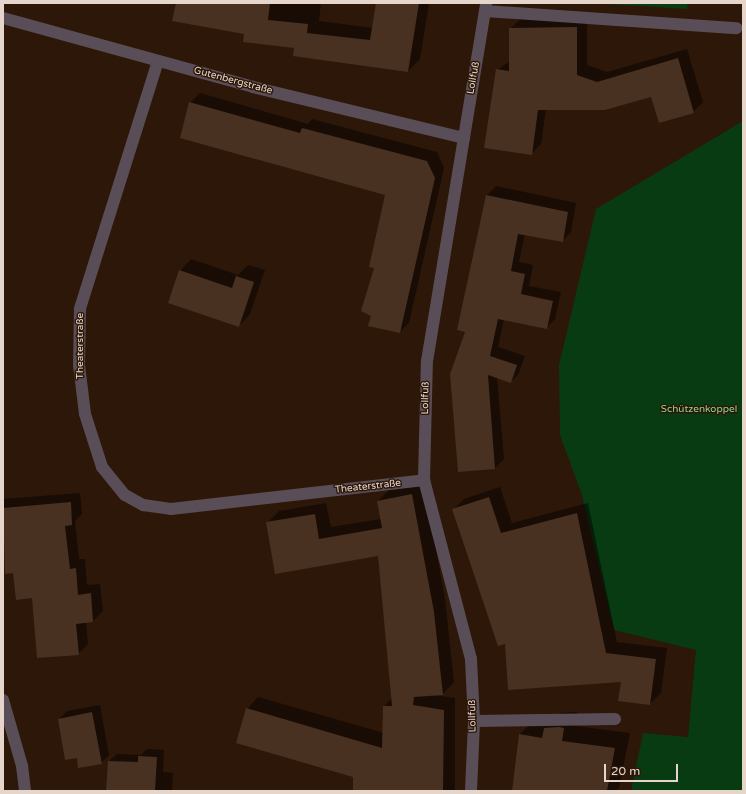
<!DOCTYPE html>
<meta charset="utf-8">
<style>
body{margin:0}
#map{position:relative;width:746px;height:794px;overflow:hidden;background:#2d1708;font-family:"Varela Round",sans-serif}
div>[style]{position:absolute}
.green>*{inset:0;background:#093b12}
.shadow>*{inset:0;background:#0007}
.building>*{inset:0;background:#493121}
.minor>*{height:12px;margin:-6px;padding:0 6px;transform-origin:6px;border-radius:6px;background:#594e57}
span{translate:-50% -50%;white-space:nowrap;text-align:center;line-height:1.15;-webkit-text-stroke:3px #2d1708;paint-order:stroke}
.street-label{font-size:10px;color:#e5d5cb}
.park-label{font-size:10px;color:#8ad68e}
.frame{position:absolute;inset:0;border:4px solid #e5d5cb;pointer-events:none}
.scale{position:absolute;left:604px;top:764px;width:74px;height:18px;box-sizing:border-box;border:2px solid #e5d5cb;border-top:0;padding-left:5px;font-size:12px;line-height:14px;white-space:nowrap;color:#e5d5cb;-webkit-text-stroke:3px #2d1708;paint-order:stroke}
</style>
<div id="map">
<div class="green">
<div style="clip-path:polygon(591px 3px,688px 3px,687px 9px)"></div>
<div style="clip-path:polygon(743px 121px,743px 791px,631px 791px,643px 733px,688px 737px,696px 650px,614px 630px,582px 495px,560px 435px,559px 365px,596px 209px)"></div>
</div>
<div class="shadow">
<div style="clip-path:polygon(177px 3px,321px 3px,319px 21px,373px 28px,377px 3px,429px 3px,420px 59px,408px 71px,245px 33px)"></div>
<div style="clip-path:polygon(587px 18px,587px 65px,607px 72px,687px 49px,703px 102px,693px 112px,652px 96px,546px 109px,541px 144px,531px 154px,497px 70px,510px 61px,510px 29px,520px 19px)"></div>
<div style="clip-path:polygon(200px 93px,308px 124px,312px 119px,437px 152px,444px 168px,409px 323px,399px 332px,372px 316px,386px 195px,190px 103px)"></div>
<div style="clip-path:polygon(496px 186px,576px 203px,571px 232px,562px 241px,525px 234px,519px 262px,533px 265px,529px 286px,561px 292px,555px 319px,546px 328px,504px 319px,498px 347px,525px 356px,519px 373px,511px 382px,497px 377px,504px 459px,495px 468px,459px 471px,466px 331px,458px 329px,487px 195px)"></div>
<div style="clip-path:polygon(191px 259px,238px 275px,248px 265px,265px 270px,250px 314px,239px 326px,180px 271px)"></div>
<div style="clip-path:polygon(424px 483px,445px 599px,454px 682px,443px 694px,433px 695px,455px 698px,455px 791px,364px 791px,397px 789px,247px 709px,258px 697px,384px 733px,384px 706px,392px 698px,379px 555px,276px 573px,267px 523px,279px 511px,326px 503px,331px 527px,381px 519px,378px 501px,390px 489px)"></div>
<div style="clip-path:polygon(500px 487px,512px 523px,588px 503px,617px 642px,667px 648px,661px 693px,650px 704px,622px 681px,505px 643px,453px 510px,464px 499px)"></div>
<div style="clip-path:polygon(80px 493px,82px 514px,75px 521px,79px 559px,85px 559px,87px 585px,100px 584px,103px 611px,93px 621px,86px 622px,88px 644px,78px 654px,14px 572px,6px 573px,3px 499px)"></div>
<div style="clip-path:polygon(100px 705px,109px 755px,101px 763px,78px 757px,59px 719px,67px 711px)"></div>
<div style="clip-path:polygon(575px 712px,578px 713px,576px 726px,630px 733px,619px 788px,616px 791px,513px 791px,520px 734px,535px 719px,551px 722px,560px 713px)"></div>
<div style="clip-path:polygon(147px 749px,164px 750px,163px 772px,173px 773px,172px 791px,107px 791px,109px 761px,117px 754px,141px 755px)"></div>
</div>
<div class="building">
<div style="clip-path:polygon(176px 3px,270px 3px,268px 20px,308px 24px,307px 33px,370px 40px,376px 3px,419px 3px,408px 72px,293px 56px,294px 48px,243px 42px,244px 34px,172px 21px)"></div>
<div style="clip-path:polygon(577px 27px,577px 75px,597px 82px,678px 58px,694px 113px,659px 123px,651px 97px,605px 110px,538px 110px,532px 155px,484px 148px,496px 69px,509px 71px,509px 28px)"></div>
<div style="clip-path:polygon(189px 102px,300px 133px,302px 128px,427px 161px,435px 178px,400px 333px,368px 326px,371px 316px,361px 311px,374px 268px,369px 267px,385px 195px,180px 138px)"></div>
<div style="clip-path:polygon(486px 195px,568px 212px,563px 242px,518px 234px,511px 271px,525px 274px,521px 294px,553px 301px,547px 329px,498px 319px,490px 356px,517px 365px,511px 383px,488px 375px,495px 469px,458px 472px,450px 374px,465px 332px,457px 330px)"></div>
<div style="clip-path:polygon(179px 270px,232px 288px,236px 276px,254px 282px,239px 327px,168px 303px)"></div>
<div style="clip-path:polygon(412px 494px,434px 612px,443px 695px,414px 697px,413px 705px,444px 710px,443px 791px,353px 791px,353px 777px,236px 743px,246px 708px,382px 748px,383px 706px,392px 706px,378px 556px,275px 574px,266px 522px,315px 514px,319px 539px,382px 528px,377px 501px)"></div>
<div style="clip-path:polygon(489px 497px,501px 533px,577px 513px,606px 653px,656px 659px,650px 705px,618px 701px,621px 682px,508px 690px,505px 644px,498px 646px,452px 509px)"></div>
<div style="clip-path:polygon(71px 502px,72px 525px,65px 526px,70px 569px,76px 568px,78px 595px,91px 593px,93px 622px,76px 624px,79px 655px,37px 658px,32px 598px,16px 600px,13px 573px,5px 574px,3px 508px)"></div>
<div style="clip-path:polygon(92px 712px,102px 764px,78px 768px,77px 758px,65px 760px,58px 719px)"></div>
<div style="clip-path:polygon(559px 727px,564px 728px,562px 741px,615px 748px,607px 791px,512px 791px,519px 734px,542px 738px,544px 728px)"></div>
<div style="clip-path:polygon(138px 756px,157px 757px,155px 791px,106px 791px,108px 761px,138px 762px)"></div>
</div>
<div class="minor">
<div style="left:485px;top:11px;width:252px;rotate:3.9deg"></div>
<div style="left:3px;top:18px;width:259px;rotate:15.4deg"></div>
<div style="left:253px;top:87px;width:217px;rotate:13.6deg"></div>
<div style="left:158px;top:61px;width:260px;rotate:107.5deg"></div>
<div style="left:80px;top:309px;width:56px;rotate:91deg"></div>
<div style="left:79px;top:365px;width:49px;rotate:83deg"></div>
<div style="left:85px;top:414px;width:56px;rotate:72.2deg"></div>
<div style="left:102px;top:467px;width:36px;rotate:51deg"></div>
<div style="left:125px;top:495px;width:21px;rotate:29deg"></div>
<div style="left:143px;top:505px;width:28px;rotate:8deg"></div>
<div style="left:171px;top:509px;width:255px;rotate:-6.5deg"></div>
<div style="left:3px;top:700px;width:69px;rotate:73.9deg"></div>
<div style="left:22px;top:766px;width:25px;rotate:83deg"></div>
<div style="left:474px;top:721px;width:141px;rotate:-0.8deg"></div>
<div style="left:471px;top:791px;width:70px;rotate:-87.5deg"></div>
<div style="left:474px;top:721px;width:62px;rotate:-92.8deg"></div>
<div style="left:471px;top:659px;width:185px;rotate:-104.7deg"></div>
<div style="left:424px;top:480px;width:119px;rotate:-88.6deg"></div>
<div style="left:427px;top:361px;width:363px;rotate:-80.6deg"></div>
</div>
<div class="street-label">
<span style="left:474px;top:78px;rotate:-80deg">Lollfuß</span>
<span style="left:233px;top:81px;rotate:15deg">Gutenbergstraße</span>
<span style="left:81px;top:346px;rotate:-90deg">Theaterstraße</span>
<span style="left:426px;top:398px;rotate:-89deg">Lollfuß</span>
<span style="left:368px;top:487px;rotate:-6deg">Theaterstraße</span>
<span style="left:473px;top:716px;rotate:-91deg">Lollfuß</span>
</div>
<div class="park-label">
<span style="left:699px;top:410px">Schützenkoppel</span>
</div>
<div class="frame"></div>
<div class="scale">20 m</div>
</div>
